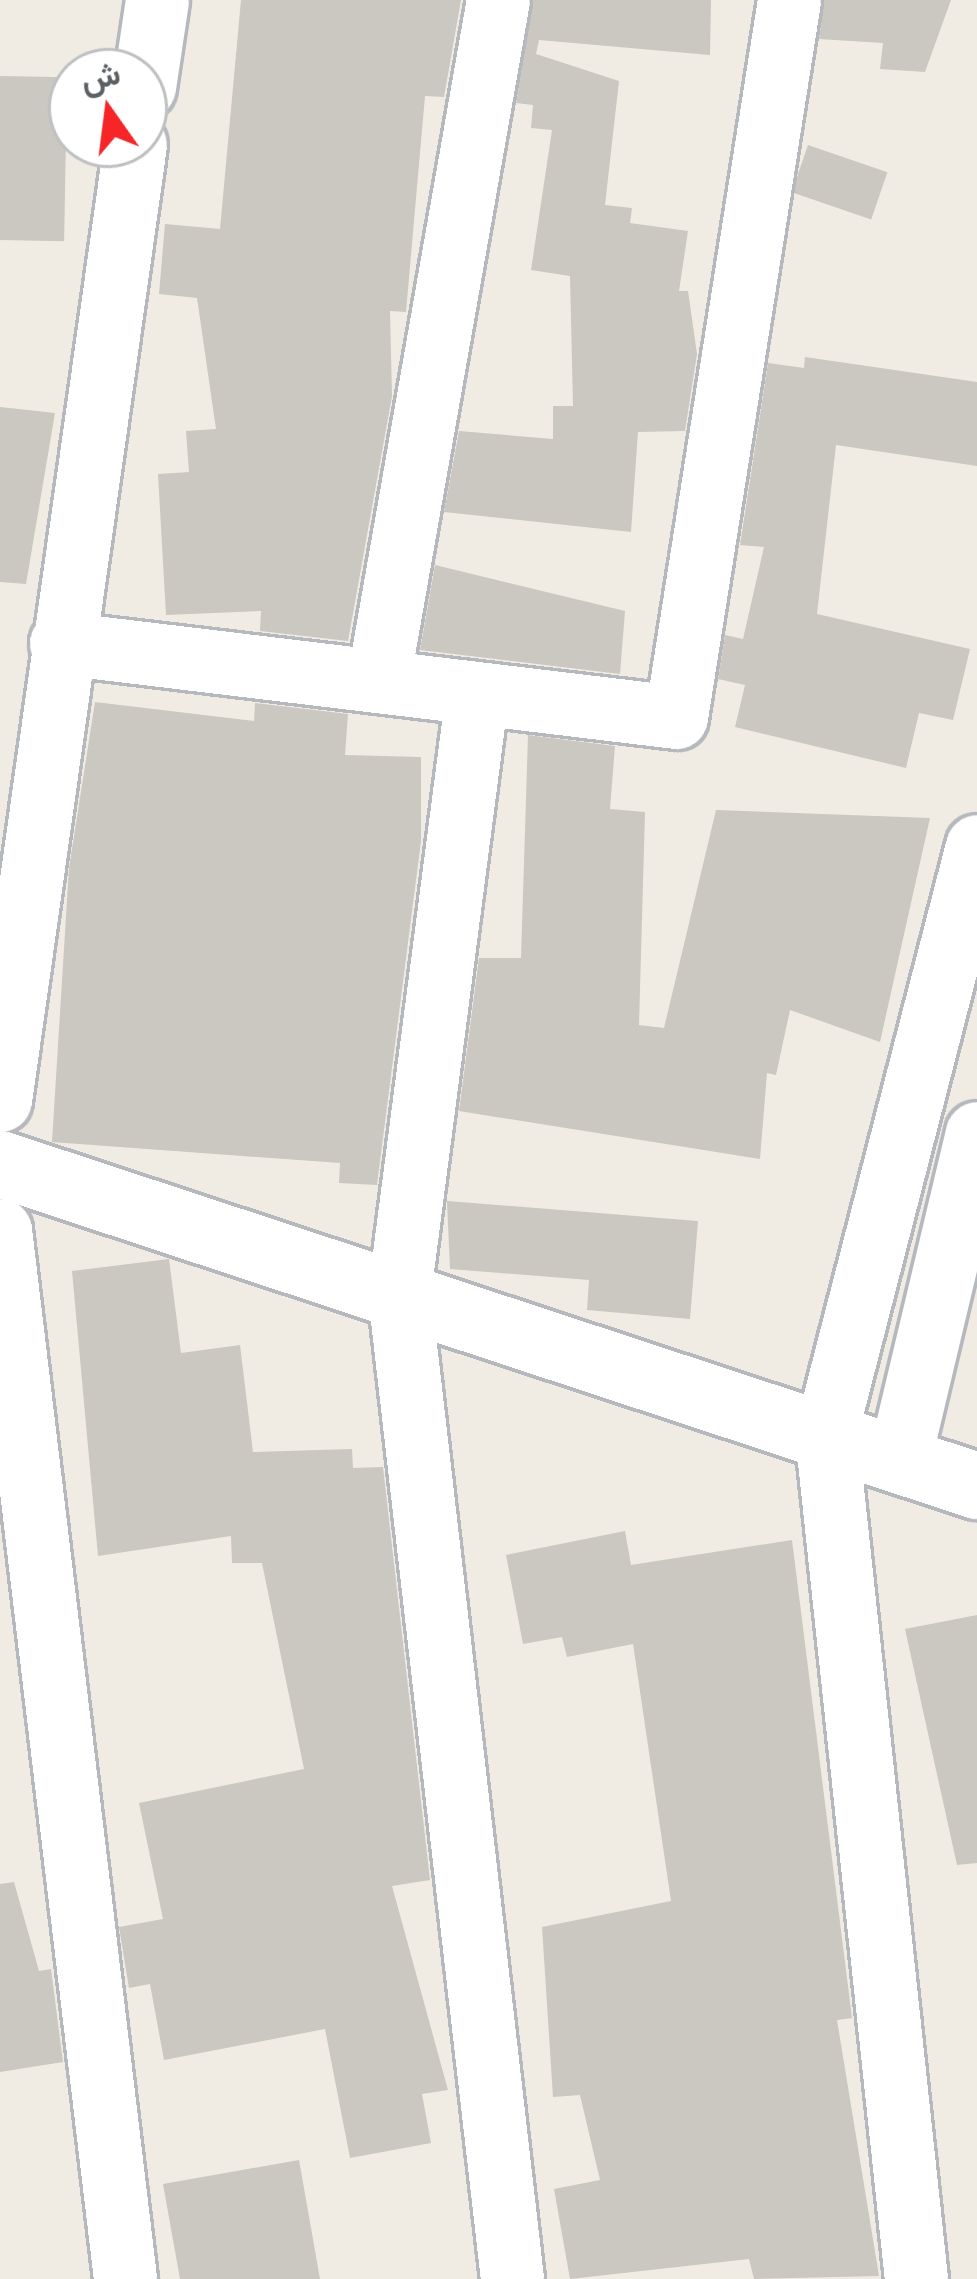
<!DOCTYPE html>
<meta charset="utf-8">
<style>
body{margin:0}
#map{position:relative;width:977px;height:2279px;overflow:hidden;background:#f0ece4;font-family:"PT Sans Narrow",Vazirmatn,sans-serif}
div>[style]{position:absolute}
.building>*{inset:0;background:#cbc7c1;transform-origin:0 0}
.roads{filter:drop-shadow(3px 0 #b5b8bc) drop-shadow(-3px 0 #b5b8bc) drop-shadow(0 3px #b5b8bc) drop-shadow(0 -3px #b5b8bc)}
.street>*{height:63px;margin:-31.5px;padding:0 31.5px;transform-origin:31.5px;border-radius:31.5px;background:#fff}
.secondary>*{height:66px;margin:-33px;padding:0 33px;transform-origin:33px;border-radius:33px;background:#fff}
span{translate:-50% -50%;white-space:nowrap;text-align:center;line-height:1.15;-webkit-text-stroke:12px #fff;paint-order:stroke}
.north{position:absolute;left:48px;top:48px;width:120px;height:120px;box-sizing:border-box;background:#fff;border:3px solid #bec0c2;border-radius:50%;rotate:346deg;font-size:33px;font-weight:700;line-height:48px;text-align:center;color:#5c6166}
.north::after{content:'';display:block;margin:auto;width:42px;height:54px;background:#f52528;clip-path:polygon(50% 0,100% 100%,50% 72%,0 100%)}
</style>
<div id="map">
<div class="building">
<div style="clip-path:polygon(241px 0,461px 0,444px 97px,425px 96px,406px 312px,390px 311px,392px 396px,348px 641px,260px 631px,261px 611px,166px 615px,158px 474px,189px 472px,186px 431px,216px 429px,197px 298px,159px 294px,165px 224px,220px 229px)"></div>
<div style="clip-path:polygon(533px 0,711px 0,710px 55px,539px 40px,536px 54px,619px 81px,605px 205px,632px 208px,630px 223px,688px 231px,679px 291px,688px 291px,697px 354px,685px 431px,638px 432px,631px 532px,444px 512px,459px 431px,553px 439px,553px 406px,573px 406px,570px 276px,531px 270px,552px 130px,531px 128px,533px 105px,516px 103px)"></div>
<div style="clip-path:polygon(824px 0,951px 0,925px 72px,880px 69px,883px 43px,819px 39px)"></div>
<div style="left:0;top:76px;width:67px;height:164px;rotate:1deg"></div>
<div style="left:808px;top:145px;width:84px;height:50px;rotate:19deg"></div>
<div style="clip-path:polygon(805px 357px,977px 382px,977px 466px,836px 445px,817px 614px,970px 649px,953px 720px,919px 713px,906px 768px,735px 727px,745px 685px,718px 679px,725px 635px,743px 639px,764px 547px,740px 545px,768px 363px,804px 368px)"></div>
<div style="clip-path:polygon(0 407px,55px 413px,26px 584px,0 582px)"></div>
<div style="clip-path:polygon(435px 565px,625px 611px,620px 674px,420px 650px)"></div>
<div style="clip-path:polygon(95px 702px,254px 721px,255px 703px,348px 714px,345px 755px,421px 757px,421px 841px,377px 1185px,339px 1183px,340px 1163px,52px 1142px,69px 868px)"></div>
<div style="clip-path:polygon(528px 735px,615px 746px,610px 809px,645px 812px,639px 1025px,664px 1028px,716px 810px,930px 818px,880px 1042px,790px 1010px,776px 1075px,767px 1073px,760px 1159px,459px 1111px,479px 958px,521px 958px)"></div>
<div style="clip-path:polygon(447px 1201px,698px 1221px,690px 1319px,587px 1310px,589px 1280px,450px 1269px)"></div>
<div style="clip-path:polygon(169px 1259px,181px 1353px,240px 1345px,253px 1452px,352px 1449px,353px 1468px,383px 1467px,430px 1880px,392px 1886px,448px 2090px,422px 2094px,431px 2143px,350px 2158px,325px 2029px,164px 2060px,150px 1984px,129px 1988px,119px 1927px,163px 1919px,139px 1803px,304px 1769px,262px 1563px,232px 1563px,231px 1536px,98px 1556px,72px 1271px)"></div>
<div style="clip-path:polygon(625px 1531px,631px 1565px,792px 1540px,852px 2018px,837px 2020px,879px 2276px,754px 2279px,749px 2259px,570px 2279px,554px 2189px,600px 2180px,580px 2095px,553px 2097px,542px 1927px,671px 1901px,633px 1644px,567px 1657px,562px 1637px,523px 1644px,506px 1555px)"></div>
<div style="clip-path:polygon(977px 1615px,977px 1863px,957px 1865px,905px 1629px)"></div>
<div style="clip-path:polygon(14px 1882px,39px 1971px,51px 1969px,63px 2062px,0 2072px,0 1884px)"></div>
<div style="clip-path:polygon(299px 2160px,320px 2279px,180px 2279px,163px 2184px)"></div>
</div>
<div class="roads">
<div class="street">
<div style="left:144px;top:87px;width:88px;rotate:-81.5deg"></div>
<div style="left:61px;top:643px;width:619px;rotate:6.86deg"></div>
<div style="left:676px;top:717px;width:726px;rotate:-81.04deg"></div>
<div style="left:378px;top:681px;width:691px;rotate:-80.01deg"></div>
<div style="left:477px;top:693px;width:605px;rotate:97.41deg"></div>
<div style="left:399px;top:1293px;width:992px;rotate:83.46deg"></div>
<div style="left:0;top:1100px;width:965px;rotate:-81.96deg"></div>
<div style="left:0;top:1230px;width:1056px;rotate:83.2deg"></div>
<div style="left:899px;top:1460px;width:336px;rotate:-76.6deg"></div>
<div style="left:916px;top:2279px;width:852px;rotate:-96.07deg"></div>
<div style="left:826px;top:1432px;width:605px;rotate:-75.55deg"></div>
</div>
<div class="secondary">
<div style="left:0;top:1164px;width:1029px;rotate:18.24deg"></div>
</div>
</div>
<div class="north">ش</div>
</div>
